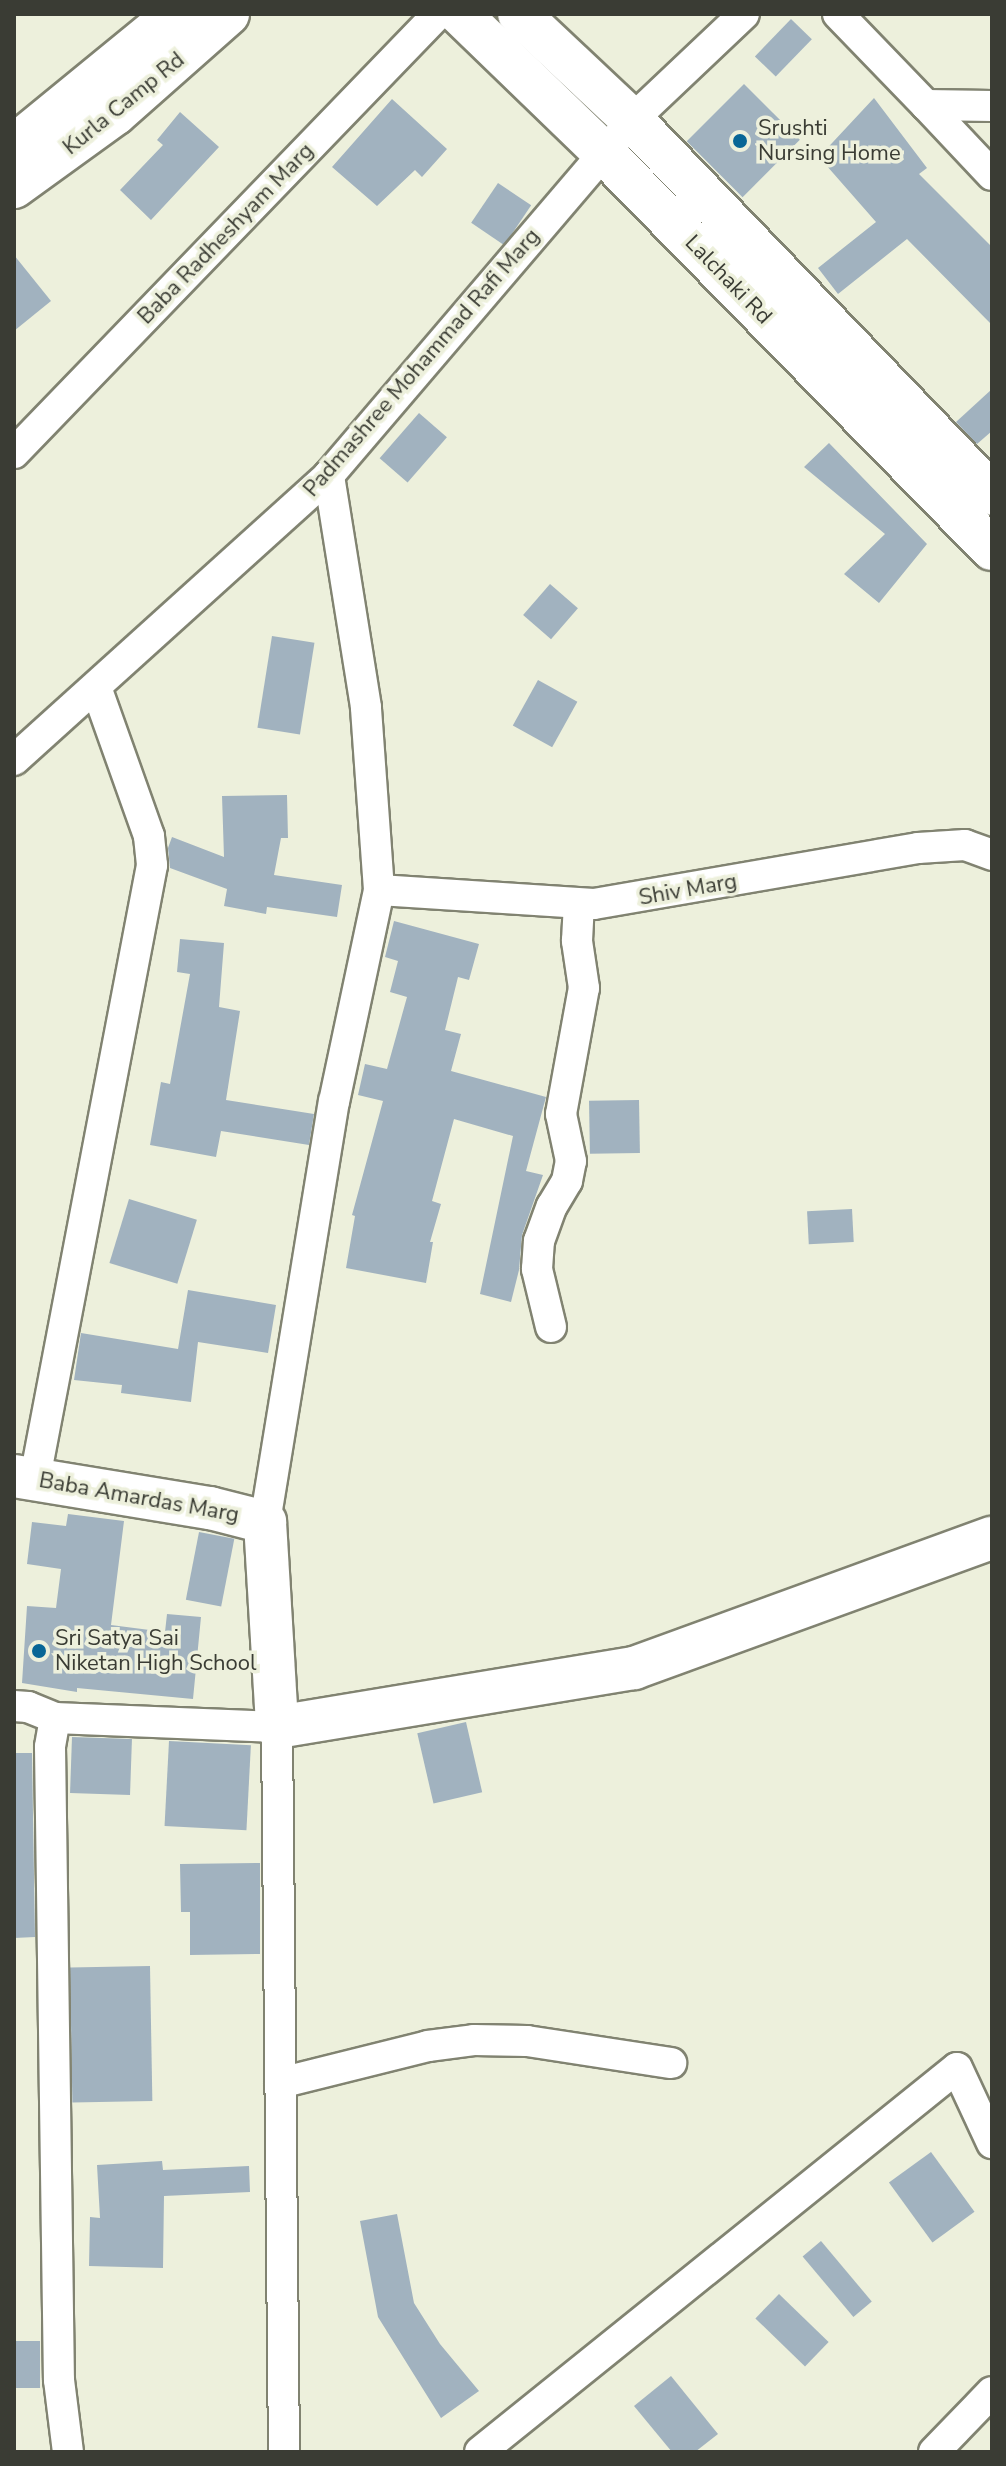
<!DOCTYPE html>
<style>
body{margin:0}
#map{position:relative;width:1006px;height:2466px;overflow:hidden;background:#edf0dc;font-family:"Nunito Sans",sans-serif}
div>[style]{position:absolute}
.building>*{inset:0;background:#a1b2bf;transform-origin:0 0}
.roads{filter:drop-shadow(2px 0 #818371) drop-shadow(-2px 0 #818371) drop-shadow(0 2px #818371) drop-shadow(0 -2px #818371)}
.street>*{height:30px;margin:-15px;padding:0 15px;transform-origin:15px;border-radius:15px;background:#fff}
.secondary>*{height:42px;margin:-21px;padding:0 21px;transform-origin:21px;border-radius:21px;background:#fff}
.dots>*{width:22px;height:22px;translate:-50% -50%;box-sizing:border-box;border:4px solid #edf0dc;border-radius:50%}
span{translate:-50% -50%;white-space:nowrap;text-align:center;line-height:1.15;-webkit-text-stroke:7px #edf0dc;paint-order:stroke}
.street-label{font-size:22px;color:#3a3c34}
.poi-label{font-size:22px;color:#3a3c34}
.left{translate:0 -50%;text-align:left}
.frame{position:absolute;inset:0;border:16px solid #3a3c34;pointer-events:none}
</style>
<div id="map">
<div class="building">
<div style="left:791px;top:19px;width:29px;height:52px;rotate:44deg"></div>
<div style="left:744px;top:84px;width:79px;height:81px;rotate:45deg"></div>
<div style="clip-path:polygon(874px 98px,927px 168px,919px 174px,992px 247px,992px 325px,907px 239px,838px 294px,818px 268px,876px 222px,819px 157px)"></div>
<div style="clip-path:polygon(392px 99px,447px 149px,422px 177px,415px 170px,377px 206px,332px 167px)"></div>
<div style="clip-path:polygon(180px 112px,219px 147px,151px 220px,120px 190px,163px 145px,157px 140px)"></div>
<div style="left:498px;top:183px;width:40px;height:48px;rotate:34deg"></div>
<div style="clip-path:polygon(14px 255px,51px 301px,14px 331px)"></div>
<div style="clip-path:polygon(992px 389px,992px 431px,977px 444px,956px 422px)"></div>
<div style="left:419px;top:413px;width:37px;height:60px;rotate:41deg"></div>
<div style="clip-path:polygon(829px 443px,927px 544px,879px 603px,844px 574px,885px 534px,804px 467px)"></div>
<div style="left:550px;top:584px;width:37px;height:41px;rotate:41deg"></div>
<div style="left:272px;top:636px;width:43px;height:93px;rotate:9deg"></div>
<div style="left:538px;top:680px;width:45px;height:52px;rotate:29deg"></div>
<div style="clip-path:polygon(287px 795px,288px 838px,281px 838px,274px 875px,342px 885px,337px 917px,267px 907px,266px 914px,224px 906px,227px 889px,170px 868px,168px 848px,172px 837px,224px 857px,222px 796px)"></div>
<div style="clip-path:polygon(394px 921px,479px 944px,469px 980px,458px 977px,445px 1030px,461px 1034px,451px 1071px,546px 1097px,526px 1171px,543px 1175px,522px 1235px,519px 1270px,511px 1302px,480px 1294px,513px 1136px,454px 1119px,432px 1201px,441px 1204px,430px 1242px,433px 1242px,426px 1283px,346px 1268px,355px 1216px,352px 1215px,383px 1101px,358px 1095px,365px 1064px,387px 1069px,407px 997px,390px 992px,398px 961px,385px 957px)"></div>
<div style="clip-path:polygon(180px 939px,224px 943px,219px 1007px,240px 1011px,226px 1100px,314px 1114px,309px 1145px,221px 1131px,216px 1157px,150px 1145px,161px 1082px,170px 1084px,190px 974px,177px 972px)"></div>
<div style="left:639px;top:1100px;width:53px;height:50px;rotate:89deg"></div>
<div style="left:129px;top:1199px;width:71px;height:67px;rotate:17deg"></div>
<div style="left:852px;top:1209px;width:33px;height:45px;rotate:87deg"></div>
<div style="clip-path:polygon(188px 1290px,276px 1305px,268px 1353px,198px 1342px,191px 1402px,121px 1393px,122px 1385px,74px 1380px,81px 1333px,178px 1349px)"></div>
<div style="clip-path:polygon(68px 1514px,124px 1521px,111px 1625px,165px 1632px,167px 1614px,201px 1617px,193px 1699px,77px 1688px,77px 1692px,22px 1683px,27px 1606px,56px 1608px,61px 1569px,27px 1564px,32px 1522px,66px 1526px)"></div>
<div style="left:199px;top:1532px;width:36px;height:69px;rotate:11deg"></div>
<div style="left:466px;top:1722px;width:72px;height:50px;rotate:77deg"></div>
<div style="left:72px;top:1737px;width:60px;height:56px;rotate:2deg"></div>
<div style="left:169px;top:1741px;width:82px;height:85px;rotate:3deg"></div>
<div style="clip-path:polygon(14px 1753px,32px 1753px,35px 1937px,14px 1938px)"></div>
<div style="clip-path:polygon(260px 1863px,260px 1954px,190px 1955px,190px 1912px,181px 1912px,180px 1864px)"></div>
<div style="left:150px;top:1966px;width:135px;height:80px;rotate:89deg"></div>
<div style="left:931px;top:2152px;width:74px;height:52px;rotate:54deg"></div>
<div style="clip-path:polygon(162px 2161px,163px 2170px,249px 2166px,250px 2192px,164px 2196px,163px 2268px,89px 2266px,90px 2217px,100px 2218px,97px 2165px)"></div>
<div style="clip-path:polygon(397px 2214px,414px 2303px,440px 2344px,479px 2391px,441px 2418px,378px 2317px,360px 2221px)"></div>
<div style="left:821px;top:2241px;width:79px;height:24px;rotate:50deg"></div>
<div style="left:779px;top:2294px;width:69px;height:34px;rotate:44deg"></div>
<div style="left:14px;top:2341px;width:26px;height:47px"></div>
<div style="clip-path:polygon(671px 2376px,718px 2434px,695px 2452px,672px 2452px,634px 2406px)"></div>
</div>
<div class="roads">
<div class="street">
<div style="left:838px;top:14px;width:127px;rotate:46deg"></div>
<div style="left:926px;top:105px;width:66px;rotate:0.9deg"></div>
<div style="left:926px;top:105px;width:96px;rotate:46.7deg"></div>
<div style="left:14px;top:453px;width:610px;rotate:-46deg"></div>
<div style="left:14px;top:760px;width:425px;rotate:-42.1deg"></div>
<div style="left:329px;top:475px;width:467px;rotate:-49.5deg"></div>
<div style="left:632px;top:120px;width:154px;rotate:-43.4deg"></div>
<div style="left:379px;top:890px;width:215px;rotate:3.7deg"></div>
<div style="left:594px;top:904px;width:329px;rotate:-9.8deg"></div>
<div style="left:918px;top:848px;width:47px;rotate:-3.7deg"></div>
<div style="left:965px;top:845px;width:29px;rotate:20deg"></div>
<div style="left:551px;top:1327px;width:60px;rotate:-103.6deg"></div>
<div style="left:537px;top:1269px;width:28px;rotate:-86deg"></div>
<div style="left:539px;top:1241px;width:37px;rotate:-70deg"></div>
<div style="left:552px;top:1206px;width:29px;rotate:-59deg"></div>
<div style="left:567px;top:1181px;width:20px;rotate:-79deg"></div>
<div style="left:571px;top:1161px;width:48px;rotate:-102deg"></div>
<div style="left:561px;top:1114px;width:128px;rotate:-79.7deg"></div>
<div style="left:584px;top:988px;width:48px;rotate:-98.5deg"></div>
<div style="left:577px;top:941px;width:37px;rotate:-87deg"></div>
<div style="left:35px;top:1478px;width:624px;rotate:-79.19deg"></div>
<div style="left:152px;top:865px;width:29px;rotate:-96deg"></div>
<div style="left:149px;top:836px;width:158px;rotate:-109.6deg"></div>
<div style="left:265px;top:1522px;width:426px;rotate:-80.7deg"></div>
<div style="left:334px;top:1102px;width:217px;rotate:-78deg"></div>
<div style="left:379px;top:890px;width:183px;rotate:-94.1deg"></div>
<div style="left:366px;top:707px;width:235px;rotate:-99.1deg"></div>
<div style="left:14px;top:1706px;width:14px;rotate:4deg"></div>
<div style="left:28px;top:1707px;width:29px;rotate:22deg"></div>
<div style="left:55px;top:1718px;width:222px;rotate:2.3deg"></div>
<div style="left:277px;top:1727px;width:725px;rotate:89.45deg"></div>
<div style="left:55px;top:1718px;width:29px;rotate:100deg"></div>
<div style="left:50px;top:1747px;width:633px;rotate:89.19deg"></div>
<div style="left:59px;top:2380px;width:73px;rotate:82.9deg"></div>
<div style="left:280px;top:2083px;width:153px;rotate:-14deg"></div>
<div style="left:428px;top:2046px;width:46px;rotate:-7.4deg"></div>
<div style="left:474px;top:2040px;width:53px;rotate:1.1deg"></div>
<div style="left:527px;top:2041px;width:146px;rotate:8.7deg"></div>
<div style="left:480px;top:2452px;width:612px;rotate:-38.84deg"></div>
<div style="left:957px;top:2068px;width:83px;rotate:65deg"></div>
<div style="left:934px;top:2452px;width:83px;rotate:-46deg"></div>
</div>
<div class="secondary">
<div style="left:460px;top:14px;width:202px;rotate:44deg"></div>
<div style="left:605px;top:154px;width:553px;rotate:45.59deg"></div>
<div style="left:519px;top:14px;width:155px;rotate:43.2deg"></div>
<div style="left:632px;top:120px;width:519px;rotate:46.09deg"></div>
<div style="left:14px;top:146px;width:208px;rotate:-39.3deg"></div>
<div style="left:14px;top:187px;width:125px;rotate:-35.9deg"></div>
<div style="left:115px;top:114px;width:151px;rotate:-41.5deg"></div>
<div style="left:14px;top:1476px;width:199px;rotate:9.3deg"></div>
<div style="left:210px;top:1508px;width:57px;rotate:14.3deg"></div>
<div style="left:265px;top:1522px;width:205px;rotate:86.6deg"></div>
<div style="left:277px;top:1727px;width:362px;rotate:-9.4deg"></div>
<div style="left:634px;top:1668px;width:381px;rotate:-20deg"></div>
</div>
</div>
<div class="dots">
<div style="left:740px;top:141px;background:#086696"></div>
<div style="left:39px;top:1651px;background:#086696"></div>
</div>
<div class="street-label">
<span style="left:124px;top:104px;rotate:-39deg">Kurla Camp Rd</span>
<span style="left:226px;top:234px;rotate:-46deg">Baba Radheshyam Marg</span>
<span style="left:728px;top:280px;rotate:46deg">Lalchaki Rd</span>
<span style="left:422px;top:363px;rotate:-49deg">Padmashree Mohammad Rafi Marg</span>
<span style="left:688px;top:890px;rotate:-10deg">Shiv Marg</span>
<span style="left:139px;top:1498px;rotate:10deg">Baba Amardas Marg</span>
</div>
<div class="poi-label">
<span class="left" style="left:758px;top:141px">Srushti<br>Nursing Home</span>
<span class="left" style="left:55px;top:1651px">Sri Satya Sai<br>Niketan High School</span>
</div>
<div class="frame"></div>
</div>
